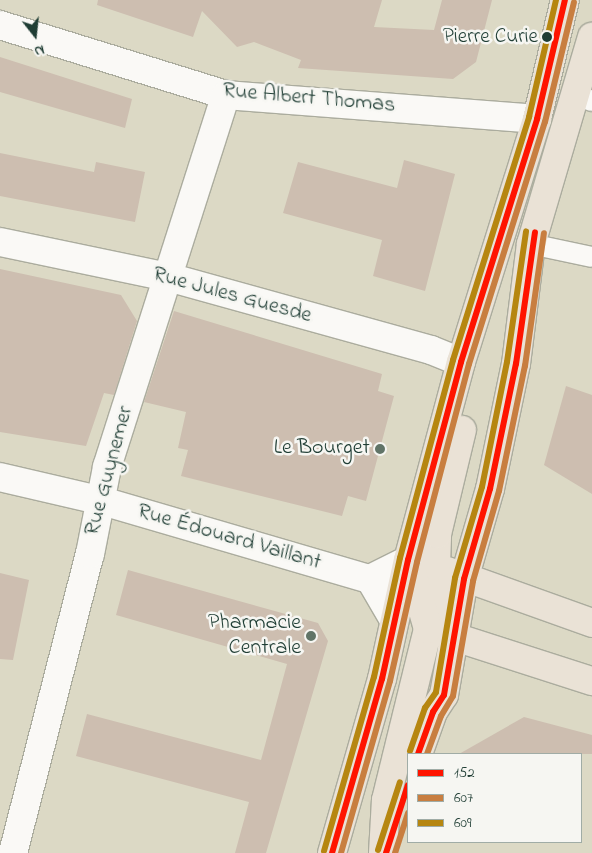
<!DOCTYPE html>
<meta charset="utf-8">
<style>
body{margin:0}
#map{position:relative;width:592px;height:853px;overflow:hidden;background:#dcd9c5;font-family:"Indie Flower",sans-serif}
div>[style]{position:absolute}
.building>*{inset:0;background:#cdbeb0}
.roads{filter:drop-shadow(1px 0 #abac9e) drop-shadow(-1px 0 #abac9e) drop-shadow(0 1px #abac9e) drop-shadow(0 -1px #abac9e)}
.lane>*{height:20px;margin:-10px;padding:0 10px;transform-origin:10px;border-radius:10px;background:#faf9f6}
.street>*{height:28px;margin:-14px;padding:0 14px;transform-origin:14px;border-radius:14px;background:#faf9f6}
.primary>*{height:28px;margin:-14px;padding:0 14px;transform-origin:14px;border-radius:14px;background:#eae2d6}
.bus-1>*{height:6px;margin:-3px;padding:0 3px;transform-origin:3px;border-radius:3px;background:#ff1400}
.bus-2>*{height:6px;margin:-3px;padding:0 3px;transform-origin:3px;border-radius:3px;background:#c87e40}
.bus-3>*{height:6px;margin:-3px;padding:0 3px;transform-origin:3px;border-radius:3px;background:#b68610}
.dots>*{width:14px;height:14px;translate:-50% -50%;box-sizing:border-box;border:2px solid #f6f6f2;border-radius:50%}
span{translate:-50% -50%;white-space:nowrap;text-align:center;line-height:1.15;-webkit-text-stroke:5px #f6f6f2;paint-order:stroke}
.bus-label{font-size:21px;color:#1f3d34}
.right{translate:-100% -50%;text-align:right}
.street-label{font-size:22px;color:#1f3d34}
.poi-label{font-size:22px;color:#1f3d34}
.legend{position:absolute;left:407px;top:753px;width:175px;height:90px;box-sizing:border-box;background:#f6f6f2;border:1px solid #a0aca6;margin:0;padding:6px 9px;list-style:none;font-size:15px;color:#1f3d34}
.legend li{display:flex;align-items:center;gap:10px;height:25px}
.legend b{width:25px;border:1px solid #a0aca6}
.north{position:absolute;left:10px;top:10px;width:50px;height:50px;-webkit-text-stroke:4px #f6f6f2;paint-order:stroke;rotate:164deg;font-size:14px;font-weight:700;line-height:20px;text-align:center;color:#1f3d34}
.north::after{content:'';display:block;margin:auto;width:18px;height:22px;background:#1f3d34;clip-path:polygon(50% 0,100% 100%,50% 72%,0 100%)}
</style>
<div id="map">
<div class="building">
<div style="clip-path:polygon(98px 0,382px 0,374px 27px,434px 30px,442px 0,492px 0,476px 62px,453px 79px,298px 68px,301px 60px,254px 42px,237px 47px,202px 11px,193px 37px,97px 5px)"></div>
<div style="clip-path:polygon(0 57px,132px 99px,125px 128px,0 92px)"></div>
<div style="clip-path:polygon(0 153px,94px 172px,96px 162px,145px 172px,135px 222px,0 196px)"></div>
<div style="clip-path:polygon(404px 160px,455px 174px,425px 291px,373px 276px,382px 240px,283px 213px,298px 162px,397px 188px)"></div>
<div style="clip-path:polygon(0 269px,121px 295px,137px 321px,114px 395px,104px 393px,86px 446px,0 432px)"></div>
<div style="clip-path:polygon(174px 311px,382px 374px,378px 391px,394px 396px,366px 501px,348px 496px,342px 516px,181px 476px,188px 450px,178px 448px,186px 412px,144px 402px)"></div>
<div style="clip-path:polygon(566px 386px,592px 395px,592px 494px,544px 465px)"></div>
<div style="clip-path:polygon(128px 570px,318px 623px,328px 641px,266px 853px,235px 853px,249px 802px,76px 756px,87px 714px,261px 760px,287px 664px,116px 615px)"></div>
<div style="clip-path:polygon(0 573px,29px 580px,13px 660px,0 659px)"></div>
<div style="clip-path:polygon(524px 717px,592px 735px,592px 754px,459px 754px)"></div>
</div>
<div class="roads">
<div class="lane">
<div style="left:576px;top:95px;width:17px;rotate:21deg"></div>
<div style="left:531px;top:244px;width:62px;rotate:12deg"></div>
</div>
<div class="street">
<div style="left:0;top:25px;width:237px;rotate:17.2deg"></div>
<div style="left:226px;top:95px;width:312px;rotate:4.4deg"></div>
<div style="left:0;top:242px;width:172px;rotate:11.8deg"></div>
<div style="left:168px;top:277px;width:273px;rotate:15.5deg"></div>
<div style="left:431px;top:350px;width:32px;rotate:22deg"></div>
<div style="left:0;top:477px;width:102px;rotate:13.1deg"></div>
<div style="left:99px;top:500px;width:282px;rotate:16.3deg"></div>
<div style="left:370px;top:579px;width:48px;rotate:59.7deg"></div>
<div style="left:370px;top:579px;width:42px;rotate:-26.6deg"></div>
<div style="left:13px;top:853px;width:309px;rotate:-75.6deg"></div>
<div style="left:90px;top:554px;width:89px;rotate:-78.9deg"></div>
<div style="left:107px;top:467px;width:391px;rotate:-72.3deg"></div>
</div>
<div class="primary">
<div style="left:447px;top:571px;width:154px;rotate:19.7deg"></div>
<div style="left:452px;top:627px;width:63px;rotate:-104.7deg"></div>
<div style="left:436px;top:566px;width:32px;rotate:-88deg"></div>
<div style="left:437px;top:534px;width:107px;rotate:-76.5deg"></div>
<div style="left:439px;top:632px;width:161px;rotate:17.8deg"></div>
<div style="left:418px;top:754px;width:45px;rotate:-70.3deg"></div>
<div style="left:433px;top:712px;width:20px;rotate:-57deg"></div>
<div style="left:444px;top:695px;width:118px;rotate:-80.2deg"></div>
<div style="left:464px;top:579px;width:94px;rotate:-73.9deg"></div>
<div style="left:490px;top:489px;width:128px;rotate:-78.3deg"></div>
<div style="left:516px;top:364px;width:121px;rotate:-82.9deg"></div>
<div style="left:531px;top:244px;width:216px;rotate:-73.6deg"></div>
<div style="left:332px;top:853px;width:181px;rotate:-74deg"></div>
<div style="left:382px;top:679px;width:122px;rotate:-77.7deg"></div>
<div style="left:408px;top:560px;width:205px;rotate:-75deg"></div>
<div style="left:461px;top:362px;width:255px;rotate:-72.6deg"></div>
<div style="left:537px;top:119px;width:122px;rotate:-76.8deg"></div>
<div style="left:383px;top:853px;width:53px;rotate:-86.8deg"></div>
<div style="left:386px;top:800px;width:176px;rotate:-76.2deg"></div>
<div style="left:428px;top:629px;width:70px;rotate:-105.8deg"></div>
</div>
</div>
<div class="bus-1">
<div style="left:418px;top:754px;width:45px;rotate:-70.3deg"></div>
<div style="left:433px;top:712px;width:20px;rotate:-57deg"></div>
<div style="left:444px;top:695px;width:118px;rotate:-80.2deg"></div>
<div style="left:464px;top:579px;width:94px;rotate:-73.9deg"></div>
<div style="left:490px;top:489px;width:128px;rotate:-78.3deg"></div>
<div style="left:516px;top:364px;width:133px;rotate:-81.8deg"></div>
<div style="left:332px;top:853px;width:181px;rotate:-74deg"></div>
<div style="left:382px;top:679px;width:122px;rotate:-77.7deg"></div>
<div style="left:408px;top:560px;width:205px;rotate:-75deg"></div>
<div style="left:461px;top:362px;width:255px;rotate:-72.6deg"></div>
<div style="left:537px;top:119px;width:122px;rotate:-76.8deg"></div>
<div style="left:386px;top:853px;width:71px;rotate:-72.1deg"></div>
</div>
<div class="bus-2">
<div style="left:427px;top:754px;width:40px;rotate:-69.8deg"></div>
<div style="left:441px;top:716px;width:23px;rotate:-59deg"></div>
<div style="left:453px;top:696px;width:117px;rotate:-80.1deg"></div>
<div style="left:473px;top:581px;width:94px;rotate:-73.9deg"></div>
<div style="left:499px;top:491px;width:128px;rotate:-78.3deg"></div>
<div style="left:525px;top:366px;width:134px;rotate:-81.9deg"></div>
<div style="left:341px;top:853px;width:179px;rotate:-74.1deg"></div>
<div style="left:390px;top:681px;width:122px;rotate:-77.2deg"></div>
<div style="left:417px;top:562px;width:205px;rotate:-75.3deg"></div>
<div style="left:469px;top:364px;width:254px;rotate:-72.6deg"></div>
<div style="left:545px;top:122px;width:123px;rotate:-76.4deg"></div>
<div style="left:395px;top:853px;width:42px;rotate:-72deg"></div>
</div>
<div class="bus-3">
<div style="left:410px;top:751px;width:46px;rotate:-70.8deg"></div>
<div style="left:425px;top:708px;width:19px;rotate:-55deg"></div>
<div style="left:436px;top:692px;width:116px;rotate:-80.5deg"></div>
<div style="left:455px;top:578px;width:95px;rotate:-73.5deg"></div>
<div style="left:482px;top:487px;width:127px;rotate:-78.7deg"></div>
<div style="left:507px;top:362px;width:132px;rotate:-81.7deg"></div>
<div style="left:378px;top:850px;width:71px;rotate:-72.1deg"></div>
<div style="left:324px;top:851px;width:181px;rotate:-74deg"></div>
<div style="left:374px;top:677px;width:122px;rotate:-77.7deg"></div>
<div style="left:400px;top:558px;width:205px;rotate:-75deg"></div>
<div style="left:453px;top:360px;width:255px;rotate:-72.6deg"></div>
<div style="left:529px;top:117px;width:120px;rotate:-77deg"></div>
</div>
<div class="dots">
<div style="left:547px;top:37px;background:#1f3d34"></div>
<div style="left:380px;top:449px;background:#617467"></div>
<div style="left:311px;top:636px;background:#617467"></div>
</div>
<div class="bus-label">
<span class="right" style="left:538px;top:37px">Pierre Curie</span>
</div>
<div class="street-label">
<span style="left:309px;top:99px;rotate:5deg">Rue Albert Thomas</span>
<span style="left:232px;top:296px;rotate:15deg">Rue Jules Guesde</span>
<span style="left:110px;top:471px;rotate:-75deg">Rue Guynemer</span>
<span style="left:229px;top:538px;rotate:16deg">Rue Édouard Vaillant</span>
</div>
<div class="poi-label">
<span class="right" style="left:370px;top:449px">Le Bourget</span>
<span class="right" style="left:301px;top:636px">Pharmacie<br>Centrale</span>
</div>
<ul class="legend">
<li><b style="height:6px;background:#ff1400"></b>152</li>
<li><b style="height:6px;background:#c87e40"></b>607</li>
<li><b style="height:6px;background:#b68610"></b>609</li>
</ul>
<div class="north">N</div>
</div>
